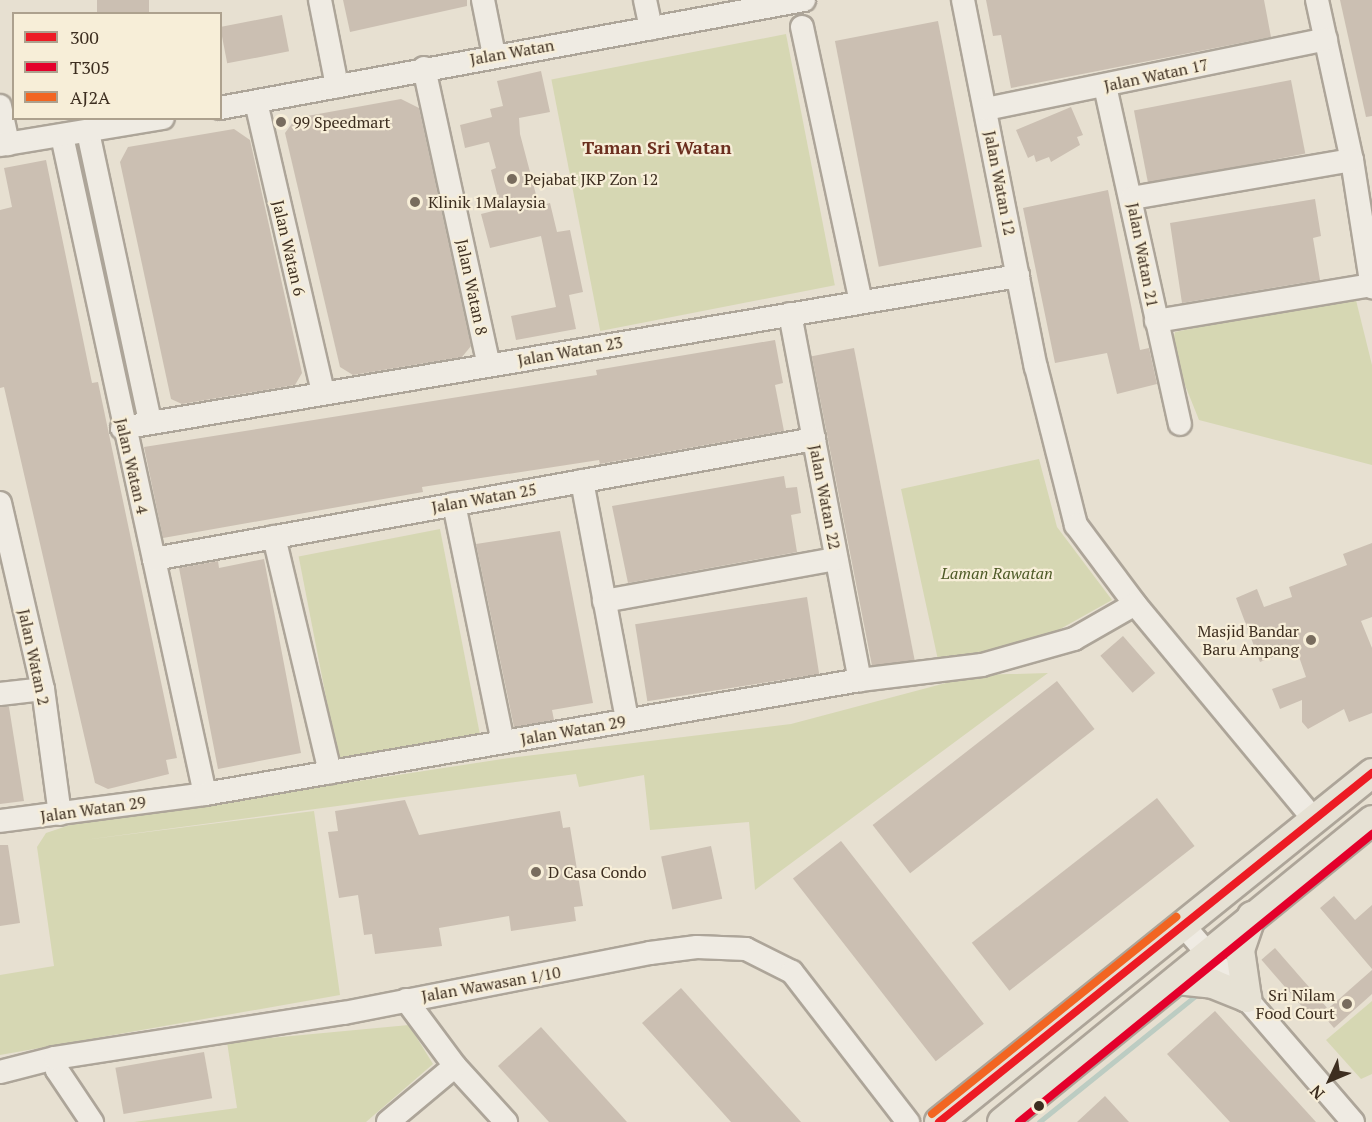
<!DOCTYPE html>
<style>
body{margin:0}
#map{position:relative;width:1372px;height:1122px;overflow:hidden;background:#e7e0d1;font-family:"PT Serif",serif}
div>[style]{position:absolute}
.green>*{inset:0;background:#d6d7b3;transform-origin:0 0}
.stream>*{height:5px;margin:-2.5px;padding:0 2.5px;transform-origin:2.5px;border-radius:2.5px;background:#bcccc2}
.building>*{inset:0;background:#cbbfb2;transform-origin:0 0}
.roads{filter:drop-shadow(2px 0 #ada599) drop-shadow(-2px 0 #ada599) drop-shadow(0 2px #ada599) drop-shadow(0 -2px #ada599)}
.minor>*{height:22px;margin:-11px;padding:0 11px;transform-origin:11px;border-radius:11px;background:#efebe3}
.major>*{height:28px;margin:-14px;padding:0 14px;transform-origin:14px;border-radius:14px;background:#e6e1d4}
.bus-1>*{height:8px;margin:-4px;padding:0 4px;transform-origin:4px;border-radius:4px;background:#ed1b24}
.bus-2>*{height:8px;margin:-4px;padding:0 4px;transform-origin:4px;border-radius:4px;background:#e4002b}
.bus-3>*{height:8px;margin:-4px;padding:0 4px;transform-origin:4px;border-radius:4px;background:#f26522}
.dots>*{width:16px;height:16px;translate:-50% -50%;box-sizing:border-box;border:3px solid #f7eed8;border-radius:50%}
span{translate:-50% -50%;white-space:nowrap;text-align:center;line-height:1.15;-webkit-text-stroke:4.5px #f7eed8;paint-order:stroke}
.street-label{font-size:16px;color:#3d2e20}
.poi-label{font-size:16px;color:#3d2e20}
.left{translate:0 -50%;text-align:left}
.right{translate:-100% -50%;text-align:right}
.park-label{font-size:16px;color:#4d5a26;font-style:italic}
.neighbourhood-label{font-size:18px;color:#6b2e1e;font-weight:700}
.legend{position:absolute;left:12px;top:12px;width:210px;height:108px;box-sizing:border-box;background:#f7eed8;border:2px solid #ada18e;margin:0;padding:8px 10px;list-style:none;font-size:18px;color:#3d2e20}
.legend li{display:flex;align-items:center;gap:12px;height:30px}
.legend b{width:30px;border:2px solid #ada18e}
.north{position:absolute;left:1300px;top:1050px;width:60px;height:60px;-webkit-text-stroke:4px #f7eed8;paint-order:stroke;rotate:226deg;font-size:16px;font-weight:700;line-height:24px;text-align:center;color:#3d2e20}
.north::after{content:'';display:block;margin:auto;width:21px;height:27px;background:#3d2e20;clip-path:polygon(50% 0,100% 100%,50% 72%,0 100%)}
</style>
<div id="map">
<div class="green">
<div style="left:786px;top:34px;width:256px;height:239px;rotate:79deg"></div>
<div style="clip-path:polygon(1355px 296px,1372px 365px,1372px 465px,1199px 420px,1171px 350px,1175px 332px)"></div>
<div style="clip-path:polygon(1039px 459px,1057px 527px,1112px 600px,1037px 642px,1003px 654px,938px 660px,901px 489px)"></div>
<div style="left:440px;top:529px;width:212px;height:144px;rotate:79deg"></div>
<div style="clip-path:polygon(1048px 673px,755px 890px,749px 822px,650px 830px,644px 775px,579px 787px,576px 774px,84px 840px,314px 811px,340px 995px,0 1055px,0 975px,54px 966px,37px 847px,46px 833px,70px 825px,509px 758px,791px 724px,976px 675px)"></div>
<div style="clip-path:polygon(1372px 1001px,1372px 1074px,1361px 1079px,1326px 1040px)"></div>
<div style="clip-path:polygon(409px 1025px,433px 1064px,366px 1122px,134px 1122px,237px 1108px,227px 1042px)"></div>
</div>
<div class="stream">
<div style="left:1039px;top:1122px;width:206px;rotate:-38.9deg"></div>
</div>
<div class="building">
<div style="left:97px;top:0;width:52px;height:14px"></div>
<div style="clip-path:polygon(343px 0,467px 0,467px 6px,350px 32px)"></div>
<div style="clip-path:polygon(986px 0,1264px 0,1271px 37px,1011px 88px,1001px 35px,993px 36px)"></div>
<div style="clip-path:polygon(1340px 0,1372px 0,1372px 116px,1366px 117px)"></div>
<div style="left:282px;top:15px;width:37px;height:63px;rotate:79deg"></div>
<div style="left:938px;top:21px;width:230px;height:105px;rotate:79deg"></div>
<div style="clip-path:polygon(541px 71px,550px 112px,519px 118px,520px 134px,539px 206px,550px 203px,557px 232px,570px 230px,583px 292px,569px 295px,576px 329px,516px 340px,511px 316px,556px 307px,541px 236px,490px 248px,481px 214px,501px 209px,491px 170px,496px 168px,489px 142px,465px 148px,460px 125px,492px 117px,490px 109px,503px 106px,497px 81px)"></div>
<div style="left:1291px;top:80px;width:75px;height:160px;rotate:79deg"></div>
<div style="clip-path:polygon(401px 99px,419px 108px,471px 346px,462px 357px,353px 375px,340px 367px,285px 133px,296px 118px)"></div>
<div style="clip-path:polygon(1071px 107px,1083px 135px,1077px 137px,1080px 145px,1051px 162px,1049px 157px,1036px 162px,1034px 155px,1028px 158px,1016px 130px)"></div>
<div style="clip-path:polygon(234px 129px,250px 140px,302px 373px,295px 385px,182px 404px,171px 399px,120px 162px,128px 147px)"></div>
<div style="clip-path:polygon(46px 160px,92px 383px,98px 382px,177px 758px,166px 760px,169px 774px,108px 789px,95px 783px,4px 387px,0 388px,0 210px,12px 207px,4px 168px)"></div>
<div style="clip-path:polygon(1108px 190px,1140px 350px,1149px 348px,1157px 384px,1117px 394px,1107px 353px,1055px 363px,1023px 208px)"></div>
<div style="clip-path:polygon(1315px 199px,1321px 236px,1313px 238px,1320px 280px,1182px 303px,1170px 223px)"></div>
<div style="clip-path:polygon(775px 340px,783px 383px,775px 385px,784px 431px,600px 464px,599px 460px,422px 487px,423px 492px,163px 538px,144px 447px,597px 375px,596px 370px)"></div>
<div style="left:854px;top:348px;width:318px;height:43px;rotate:79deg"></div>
<div style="clip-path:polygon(784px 476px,786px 488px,797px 487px,801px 513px,791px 515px,797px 552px,628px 583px,612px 506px)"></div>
<div style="clip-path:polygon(560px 531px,593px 703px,552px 710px,554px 720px,514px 727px,476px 544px)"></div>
<div style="clip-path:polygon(1372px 543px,1372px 617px,1361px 621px,1372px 648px,1372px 713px,1349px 722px,1344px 709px,1308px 729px,1302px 722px,1302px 700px,1280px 709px,1272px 689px,1306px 677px,1296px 648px,1260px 662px,1236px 598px,1257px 589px,1264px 607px,1292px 597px,1289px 587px,1347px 565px,1343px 554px)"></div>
<div style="clip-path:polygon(264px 559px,301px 753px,218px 769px,179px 568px,218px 561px,219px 568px)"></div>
<div style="left:807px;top:597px;width:78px;height:174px;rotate:81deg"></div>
<div style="left:1123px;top:636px;width:49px;height:30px;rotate:49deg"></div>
<div style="left:1057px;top:681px;width:61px;height:234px;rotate:52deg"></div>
<div style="clip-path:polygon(0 707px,9px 707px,24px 801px,0 804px)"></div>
<div style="left:1157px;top:798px;width:61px;height:235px;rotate:52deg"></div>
<div style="clip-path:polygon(405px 800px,419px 835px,560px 811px,563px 828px,570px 827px,583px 906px,574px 907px,576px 921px,511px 931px,509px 916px,439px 928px,442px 946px,375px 954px,372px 934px,364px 935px,358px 895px,339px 898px,328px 832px,338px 831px,335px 811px)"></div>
<div style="left:841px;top:841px;width:232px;height:61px;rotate:52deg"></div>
<div style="clip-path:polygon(0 845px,8px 845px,20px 923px,0 926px)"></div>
<div style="left:711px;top:846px;width:54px;height:51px;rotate:78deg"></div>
<div style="clip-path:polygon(1334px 896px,1355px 920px,1372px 905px,1372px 969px,1320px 908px)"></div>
<div style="left:1275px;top:948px;width:79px;height:18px;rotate:49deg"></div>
<div style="clip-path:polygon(1372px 970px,1372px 994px,1334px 1028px,1322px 1014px)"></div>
<div style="clip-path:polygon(681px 988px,801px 1122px,731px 1122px,642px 1023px)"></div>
<div style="clip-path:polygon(1215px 1011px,1316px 1122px,1230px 1122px,1167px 1054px)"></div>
<div style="clip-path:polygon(541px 1027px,627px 1122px,549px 1122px,498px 1066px)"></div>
<div style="left:204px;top:1052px;width:47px;height:90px;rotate:80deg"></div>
<div style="clip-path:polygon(1105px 1096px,1129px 1122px,1077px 1122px)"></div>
</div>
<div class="roads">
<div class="minor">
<div style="left:320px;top:0;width:88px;rotate:78.8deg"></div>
<div style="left:483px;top:0;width:56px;rotate:78.7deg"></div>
<div style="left:645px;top:0;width:29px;rotate:78deg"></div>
<div style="left:963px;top:0;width:374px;rotate:78.8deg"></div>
<div style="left:1036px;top:367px;width:163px;rotate:75.8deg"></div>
<div style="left:1076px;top:525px;width:99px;rotate:53.2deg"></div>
<div style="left:1135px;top:604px;width:277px;rotate:50.3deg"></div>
<div style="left:1317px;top:0;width:164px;rotate:77.7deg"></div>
<div style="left:1352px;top:160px;width:129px;rotate:81.1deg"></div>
<div style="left:802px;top:27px;width:281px;rotate:77.9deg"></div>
<div style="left:424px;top:68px;width:304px;rotate:77.7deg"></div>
<div style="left:1105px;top:86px;width:346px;rotate:77.5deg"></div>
<div style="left:256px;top:102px;width:299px;rotate:77deg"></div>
<div style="left:0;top:106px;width:39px;rotate:78deg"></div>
<div style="left:220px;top:108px;width:594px;rotate:-10.48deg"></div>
<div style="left:986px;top:109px;width:347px;rotate:-11.6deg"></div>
<div style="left:88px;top:132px;width:297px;rotate:77.9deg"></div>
<div style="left:62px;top:136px;width:673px;rotate:77.74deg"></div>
<div style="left:0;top:145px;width:165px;rotate:-9.4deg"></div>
<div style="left:1132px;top:198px;width:223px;rotate:-9.8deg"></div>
<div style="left:790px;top:314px;width:373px;rotate:79.2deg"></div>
<div style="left:1156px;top:321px;width:219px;rotate:-9.5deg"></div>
<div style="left:122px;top:428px;width:909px;rotate:-9.63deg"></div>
<div style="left:582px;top:481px;width:243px;rotate:79.3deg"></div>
<div style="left:0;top:503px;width:191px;rotate:77deg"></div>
<div style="left:43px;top:689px;width:126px;rotate:82.3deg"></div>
<div style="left:454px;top:504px;width:243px;rotate:78.4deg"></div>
<div style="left:274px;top:537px;width:242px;rotate:76.6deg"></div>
<div style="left:154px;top:559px;width:671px;rotate:-10.3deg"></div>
<div style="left:604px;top:601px;width:236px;rotate:-10.3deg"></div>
<div style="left:0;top:694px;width:43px;rotate:-6.6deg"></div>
<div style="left:0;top:821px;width:207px;rotate:-7.5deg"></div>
<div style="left:205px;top:794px;width:665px;rotate:-9.87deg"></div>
<div style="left:860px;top:680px;width:123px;rotate:-7deg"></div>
<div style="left:982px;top:665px;width:96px;rotate:-15.8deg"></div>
<div style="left:1074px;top:639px;width:70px;rotate:-29.8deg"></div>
<div style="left:1183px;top:925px;width:260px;rotate:49.2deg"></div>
<div style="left:406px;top:1000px;width:82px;rotate:53.4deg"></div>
<div style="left:455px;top:1066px;width:76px;rotate:47.7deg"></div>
<div style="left:55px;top:1058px;width:12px;rotate:81deg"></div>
<div style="left:57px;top:1070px;width:63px;rotate:56.1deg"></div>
<div style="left:0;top:1072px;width:57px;rotate:-14.3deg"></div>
<div style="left:55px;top:1058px;width:292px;rotate:-8.9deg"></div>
<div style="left:344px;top:1013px;width:312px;rotate:-11.1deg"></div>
<div style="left:650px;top:953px;width:47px;rotate:-7.3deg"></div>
<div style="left:697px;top:947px;width:49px;rotate:2.3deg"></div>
<div style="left:746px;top:949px;width:51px;rotate:26.6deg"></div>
<div style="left:792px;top:972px;width:190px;rotate:52.3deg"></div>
<div style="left:388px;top:1122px;width:87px;rotate:-39.9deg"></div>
</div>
<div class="major">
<div style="left:1177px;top:980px;width:36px;rotate:6deg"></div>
<div style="left:1213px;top:984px;width:37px;rotate:22deg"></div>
<div style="left:1247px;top:998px;width:49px;rotate:-98.3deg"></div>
<div style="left:1240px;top:950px;width:36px;rotate:-71deg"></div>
<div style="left:939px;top:1122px;width:556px;rotate:-38.87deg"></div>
<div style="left:1002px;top:1122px;width:478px;rotate:-39.2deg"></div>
</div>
</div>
<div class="bus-1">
<div style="left:939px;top:1122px;width:556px;rotate:-38.87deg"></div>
</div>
<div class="bus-2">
<div style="left:1019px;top:1122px;width:456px;rotate:-39.2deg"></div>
</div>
<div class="bus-3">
<div style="left:932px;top:1114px;width:314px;rotate:-38.9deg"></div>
</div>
<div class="dots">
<div style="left:281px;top:122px;background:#786c5e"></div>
<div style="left:512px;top:179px;background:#786c5e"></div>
<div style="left:415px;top:202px;background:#786c5e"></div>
<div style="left:1311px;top:640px;background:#786c5e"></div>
<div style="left:536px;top:872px;background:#786c5e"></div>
<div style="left:1347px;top:1004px;background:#786c5e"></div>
<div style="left:1039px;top:1106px;background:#3d2e20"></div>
</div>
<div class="street-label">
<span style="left:512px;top:52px;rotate:-10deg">Jalan Watan</span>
<span style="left:1156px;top:75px;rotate:-12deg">Jalan Watan 17</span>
<span style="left:1000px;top:183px;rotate:79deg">Jalan Watan 12</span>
<span style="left:289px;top:248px;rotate:77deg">Jalan Watan 6</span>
<span style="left:1143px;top:255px;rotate:79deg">Jalan Watan 21</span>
<span style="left:472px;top:287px;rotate:78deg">Jalan Watan 8</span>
<span style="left:570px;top:351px;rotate:-10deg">Jalan Watan 23</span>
<span style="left:132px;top:466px;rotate:77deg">Jalan Watan 4</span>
<span style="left:825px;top:497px;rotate:79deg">Jalan Watan 22</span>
<span style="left:484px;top:498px;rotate:-10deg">Jalan Watan 25</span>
<span style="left:34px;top:657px;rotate:78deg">Jalan Watan 2</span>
<span style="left:573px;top:730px;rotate:-10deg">Jalan Watan 29</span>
<span style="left:93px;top:809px;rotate:-8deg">Jalan Watan 29</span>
<span style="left:491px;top:984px;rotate:-10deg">Jalan Wawasan 1/10</span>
</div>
<div class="poi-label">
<span class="left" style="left:293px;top:122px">99 Speedmart</span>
<span class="left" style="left:524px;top:179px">Pejabat JKP Zon 12</span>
<span class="left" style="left:428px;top:202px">Klinik 1Malaysia</span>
<span class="right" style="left:1299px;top:640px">Masjid Bandar<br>Baru Ampang</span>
<span class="left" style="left:548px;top:872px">D Casa Condo</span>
<span class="right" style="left:1335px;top:1004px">Sri Nilam<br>Food Court</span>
</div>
<div class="park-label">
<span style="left:997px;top:573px">Laman Rawatan</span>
</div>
<div class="neighbourhood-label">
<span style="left:657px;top:147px">Taman Sri Watan</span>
</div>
<ul class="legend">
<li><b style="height:8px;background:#ed1b24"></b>300</li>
<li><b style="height:8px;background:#e4002b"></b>T305</li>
<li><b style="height:8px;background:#f26522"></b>AJ2A</li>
</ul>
<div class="north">N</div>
</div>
